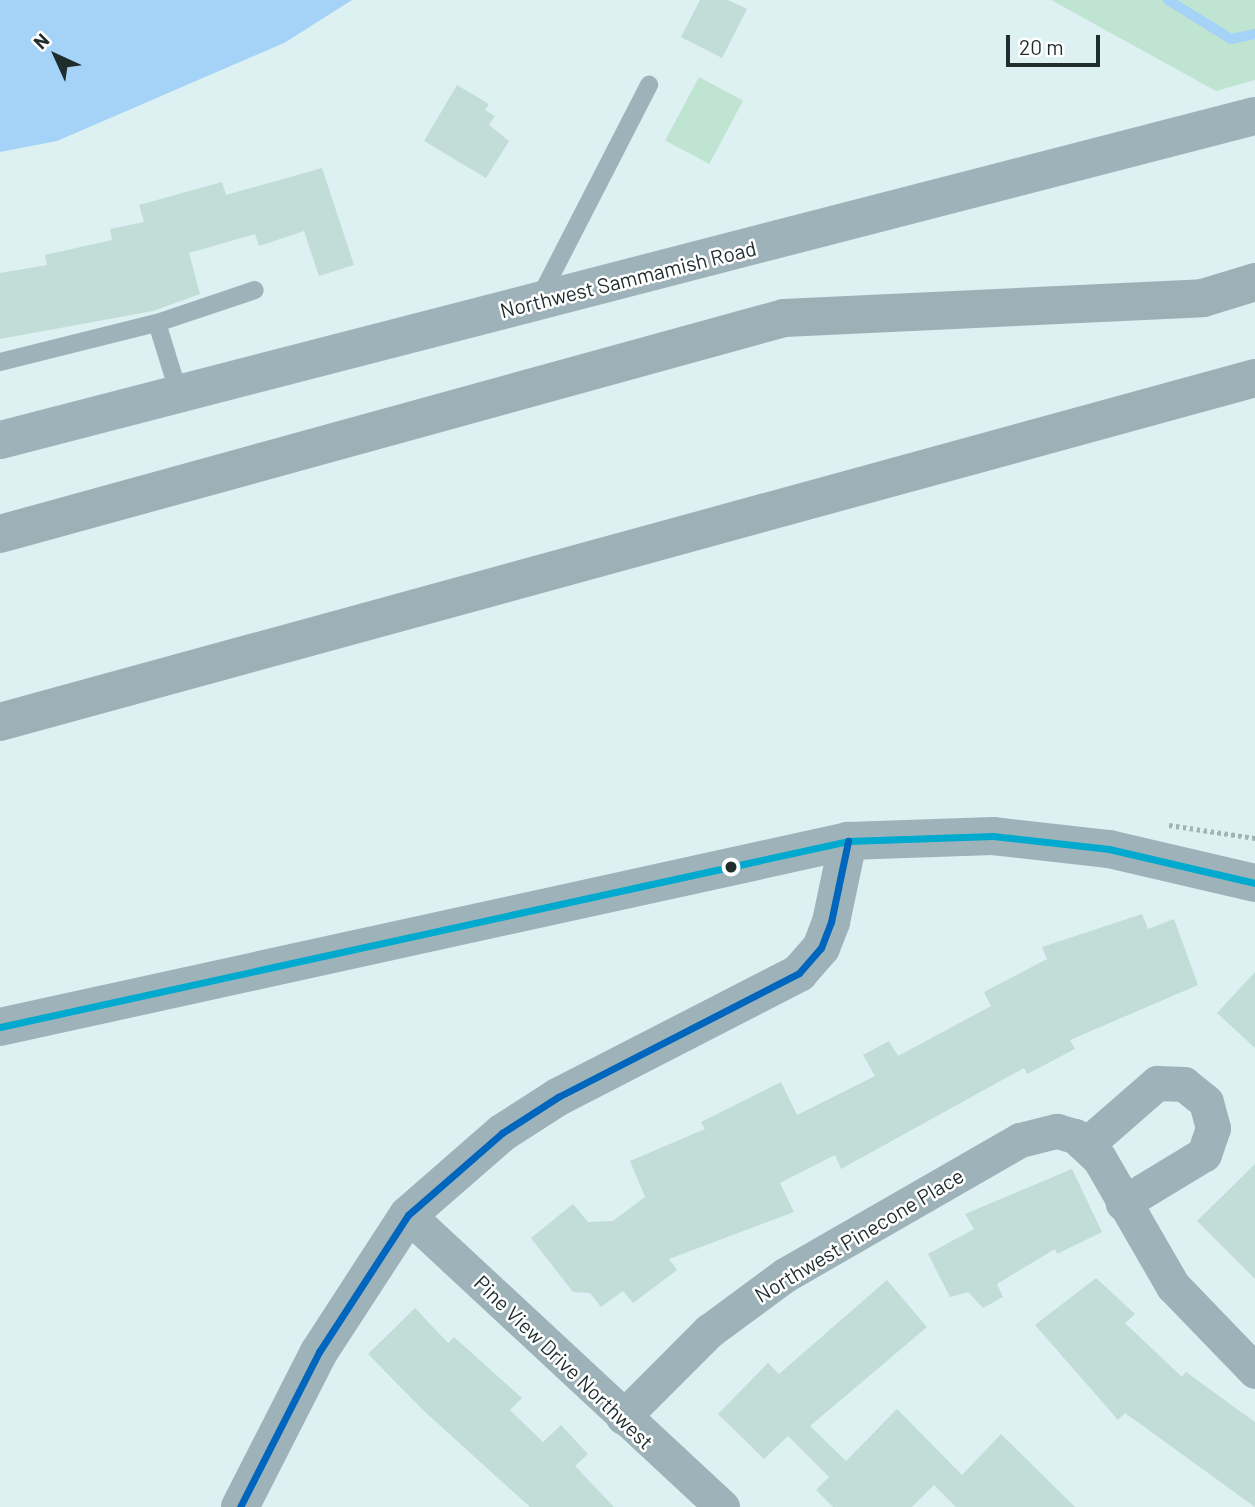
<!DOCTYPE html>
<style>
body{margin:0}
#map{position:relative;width:1255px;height:1507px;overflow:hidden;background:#ddf1f2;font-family:Barlow,sans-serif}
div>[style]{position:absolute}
.green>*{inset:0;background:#c0e4d2;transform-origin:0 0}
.water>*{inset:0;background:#a5d2f7}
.stream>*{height:10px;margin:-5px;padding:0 5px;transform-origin:5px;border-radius:5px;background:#a5d2f7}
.building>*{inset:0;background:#c2dcd8}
.path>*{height:4.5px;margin-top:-2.25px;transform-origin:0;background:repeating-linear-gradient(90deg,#a2b3b6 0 3.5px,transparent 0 7px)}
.service>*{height:18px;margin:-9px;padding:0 9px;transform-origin:9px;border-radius:9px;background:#9eb3b9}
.minor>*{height:35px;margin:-17.5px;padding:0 17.5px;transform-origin:17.5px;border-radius:17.5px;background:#9eb3b9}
.tertiary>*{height:38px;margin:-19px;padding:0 19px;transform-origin:19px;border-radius:19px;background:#9eb3b9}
.motorway>*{height:38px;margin:-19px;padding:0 19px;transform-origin:19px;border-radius:19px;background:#9cb0b6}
.bus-1>*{height:7px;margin:-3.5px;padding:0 3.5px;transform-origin:3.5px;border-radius:3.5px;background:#00a9ce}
.bus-2>*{height:7px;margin:-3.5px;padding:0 3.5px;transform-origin:3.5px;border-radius:3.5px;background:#0065bd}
.dots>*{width:19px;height:19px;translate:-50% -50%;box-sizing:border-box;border:4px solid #fff;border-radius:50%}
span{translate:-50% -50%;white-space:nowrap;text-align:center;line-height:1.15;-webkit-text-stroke:5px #fff;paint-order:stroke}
.street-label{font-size:21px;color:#1f2d2d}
.north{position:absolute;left:21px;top:21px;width:70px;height:70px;-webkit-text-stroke:5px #fff;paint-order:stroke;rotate:315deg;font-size:19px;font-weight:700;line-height:28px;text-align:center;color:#1f2d2d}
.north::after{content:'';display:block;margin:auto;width:24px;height:32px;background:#1f2d2d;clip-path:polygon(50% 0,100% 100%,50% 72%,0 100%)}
.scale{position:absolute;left:1006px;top:35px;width:94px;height:32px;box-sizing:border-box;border:4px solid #1f2d2d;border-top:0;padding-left:9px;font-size:21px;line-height:24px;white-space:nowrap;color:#1f2d2d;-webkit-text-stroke:5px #fff;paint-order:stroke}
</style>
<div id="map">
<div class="green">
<div style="clip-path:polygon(1051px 0,1255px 0,1255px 80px,1216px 91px)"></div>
<div style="left:699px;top:77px;width:50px;height:72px;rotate:28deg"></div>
</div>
<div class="water">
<div style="clip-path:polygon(0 0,352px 0,284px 43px,57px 141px,0 152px)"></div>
</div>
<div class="stream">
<div style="left:1168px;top:0;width:74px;rotate:31.8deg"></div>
<div style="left:1231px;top:39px;width:25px;rotate:-12deg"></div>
</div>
<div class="building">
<div style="clip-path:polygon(700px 0,728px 0,747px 9px,722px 58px,681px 37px)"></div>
<div style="clip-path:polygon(457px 85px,489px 104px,485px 110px,495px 116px,489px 125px,509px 141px,486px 178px,424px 141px)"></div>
<div style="clip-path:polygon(322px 168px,354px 265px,319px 276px,304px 231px,259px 246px,255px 234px,189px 253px,200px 294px,153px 311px,0 339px,0 273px,47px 265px,45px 255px,112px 240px,110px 229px,144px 222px,139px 205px,222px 182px,226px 195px)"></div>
<div style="clip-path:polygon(1142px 914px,1148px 929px,1174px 919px,1198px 985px,1070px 1040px,1075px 1049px,1027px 1074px,1024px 1068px,841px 1169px,835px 1155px,780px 1183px,794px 1212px,669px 1259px,677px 1270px,633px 1303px,623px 1291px,601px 1307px,590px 1293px,573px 1292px,531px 1238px,573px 1204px,588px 1222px,613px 1221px,645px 1197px,630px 1161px,705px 1129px,701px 1122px,781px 1082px,797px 1115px,875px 1076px,863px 1055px,889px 1041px,898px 1056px,991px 1006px,984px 992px,1047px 959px,1042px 947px)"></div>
<div style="clip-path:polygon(1255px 972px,1255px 1048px,1217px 1013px)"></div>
<div style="clip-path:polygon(1255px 1164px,1255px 1279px,1197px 1221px)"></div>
<div style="clip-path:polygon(1072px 1169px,1102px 1232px,1057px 1254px,1055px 1249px,997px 1284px,1003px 1297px,983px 1308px,968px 1292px,950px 1297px,928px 1254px,974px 1229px,965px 1214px)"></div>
<div style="clip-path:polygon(1096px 1278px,1135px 1314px,1125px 1323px,1182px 1377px,1186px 1372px,1255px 1422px,1255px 1507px,1125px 1413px,1118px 1420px,1035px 1325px)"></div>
<div style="clip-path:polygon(887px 1280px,927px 1327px,810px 1426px,846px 1461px,897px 1409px,962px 1475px,1001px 1434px,1075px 1507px,956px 1507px,934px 1485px,912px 1507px,833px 1507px,816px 1490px,829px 1477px,788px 1436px,764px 1459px,718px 1414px,768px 1363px,779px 1374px)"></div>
<div style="clip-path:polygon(415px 1308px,448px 1343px,454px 1337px,522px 1398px,510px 1410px,543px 1442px,561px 1425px,588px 1454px,575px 1466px,614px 1507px,530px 1507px,424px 1411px,368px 1354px)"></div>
</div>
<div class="path">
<div style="left:1169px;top:825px;width:87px;rotate:8.6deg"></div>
</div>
<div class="service">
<div style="left:539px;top:299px;width:241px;rotate:-62.8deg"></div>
<div style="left:157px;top:323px;width:103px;rotate:-18.6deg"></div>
<div style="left:0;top:362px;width:162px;rotate:-14deg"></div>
<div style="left:157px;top:323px;width:74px;rotate:72.8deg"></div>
</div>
<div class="minor">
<div style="left:1087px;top:1144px;width:93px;rotate:-41.1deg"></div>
<div style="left:1157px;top:1083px;width:27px;rotate:2deg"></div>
<div style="left:1184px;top:1084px;width:28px;rotate:39deg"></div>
<div style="left:1206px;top:1102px;width:27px;rotate:75deg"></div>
<div style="left:1213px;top:1128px;width:28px;rotate:109deg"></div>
<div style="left:1204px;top:1154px;width:95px;rotate:148.8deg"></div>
<div style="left:408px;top:1215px;width:429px;rotate:42.9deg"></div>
<div style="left:623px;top:1417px;width:122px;rotate:-45deg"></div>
<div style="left:709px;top:1331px;width:94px;rotate:-36.4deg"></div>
<div style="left:785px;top:1275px;width:271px;rotate:-29.9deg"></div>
<div style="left:1020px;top:1140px;width:38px;rotate:-14deg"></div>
<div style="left:1057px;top:1131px;width:19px;rotate:16deg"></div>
<div style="left:1075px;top:1136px;width:33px;rotate:43deg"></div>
<div style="left:1099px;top:1158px;width:148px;rotate:60deg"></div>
<div style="left:1173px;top:1286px;width:118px;rotate:46deg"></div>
</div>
<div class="tertiary">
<div style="left:0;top:440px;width:1296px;rotate:-14.48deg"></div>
<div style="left:0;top:1027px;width:868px;rotate:-12.37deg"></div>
<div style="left:848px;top:841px;width:145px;rotate:-2deg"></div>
<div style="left:993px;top:836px;width:117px;rotate:6.4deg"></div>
<div style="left:1109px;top:849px;width:150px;rotate:13.1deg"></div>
<div style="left:240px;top:1507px;width:174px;rotate:-63deg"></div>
<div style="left:319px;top:1352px;width:163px;rotate:-57deg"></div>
<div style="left:408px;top:1215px;width:125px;rotate:-41.1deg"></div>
<div style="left:502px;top:1133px;width:67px;rotate:-32.7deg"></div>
<div style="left:558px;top:1097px;width:271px;rotate:-27.2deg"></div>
<div style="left:799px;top:973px;width:33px;rotate:-49deg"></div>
<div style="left:821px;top:948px;width:28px;rotate:-69deg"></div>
<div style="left:831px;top:922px;width:83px;rotate:-78.1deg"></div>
</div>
<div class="motorway">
<div style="left:0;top:534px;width:813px;rotate:-15.4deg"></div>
<div style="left:784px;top:318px;width:419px;rotate:-2.7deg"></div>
<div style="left:1203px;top:298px;width:54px;rotate:-17.1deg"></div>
<div style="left:0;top:722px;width:1301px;rotate:-15.33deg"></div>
</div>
<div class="bus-1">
<div style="left:0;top:1027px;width:868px;rotate:-12.37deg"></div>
<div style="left:848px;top:841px;width:145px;rotate:-2deg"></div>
<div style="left:993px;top:836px;width:117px;rotate:6.4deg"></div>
<div style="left:1109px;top:849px;width:150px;rotate:13.1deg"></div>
</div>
<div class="bus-2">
<div style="left:240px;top:1507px;width:174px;rotate:-63deg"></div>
<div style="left:319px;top:1352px;width:163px;rotate:-57deg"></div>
<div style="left:408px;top:1215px;width:125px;rotate:-41.1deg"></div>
<div style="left:502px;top:1133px;width:67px;rotate:-32.7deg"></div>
<div style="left:558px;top:1097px;width:271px;rotate:-27.2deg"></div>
<div style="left:799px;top:973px;width:33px;rotate:-49deg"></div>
<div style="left:821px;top:948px;width:28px;rotate:-69deg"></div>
<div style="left:831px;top:922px;width:83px;rotate:-78.1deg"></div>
</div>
<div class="dots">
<div style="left:731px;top:867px;background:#1f2d2d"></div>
</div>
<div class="street-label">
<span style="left:628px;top:279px;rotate:-14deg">Northwest Sammamish Road</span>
<span style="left:859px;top:1235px;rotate:-31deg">Northwest Pinecone Place</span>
<span style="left:564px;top:1362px;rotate:44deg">Pine View Drive Northwest</span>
</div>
<div class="north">N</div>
<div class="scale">20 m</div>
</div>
